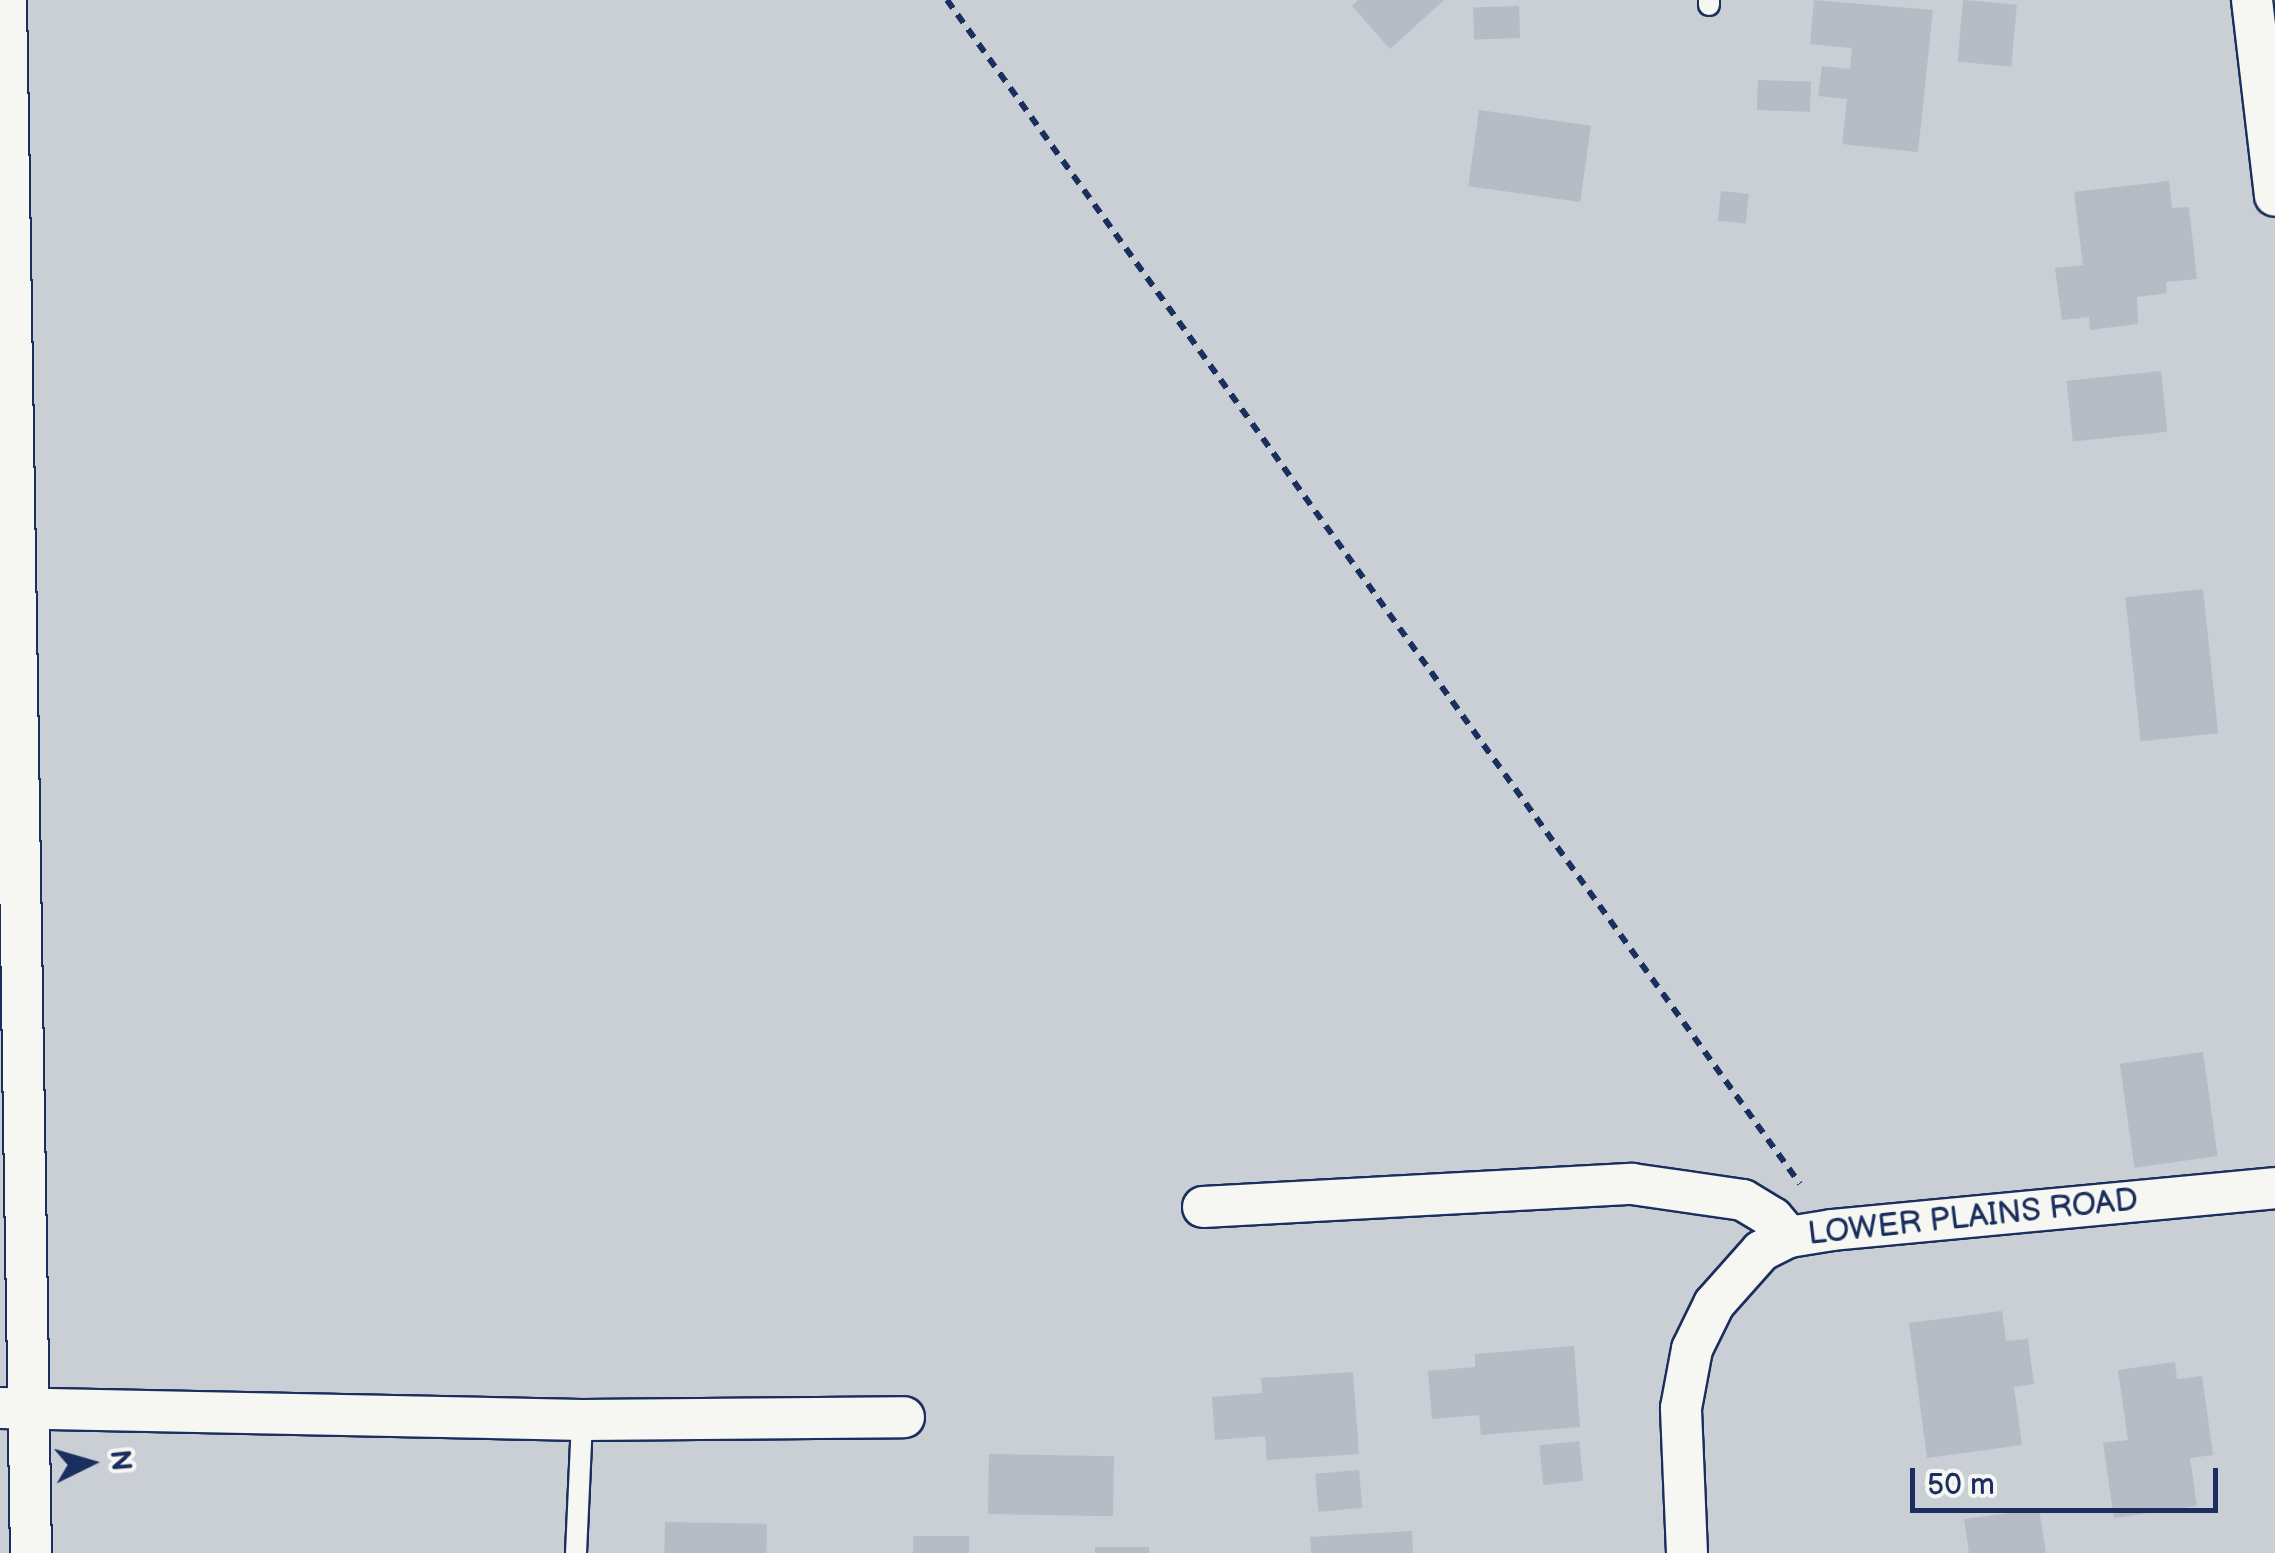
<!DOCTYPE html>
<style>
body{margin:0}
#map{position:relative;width:2275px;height:1553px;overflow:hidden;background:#e9eae9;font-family:"Balsamiq Sans",sans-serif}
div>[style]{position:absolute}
.green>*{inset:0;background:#caced5;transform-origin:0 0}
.building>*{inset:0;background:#b6bbc6;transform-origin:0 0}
.path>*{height:6px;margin-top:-3px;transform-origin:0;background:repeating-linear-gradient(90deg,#1b2f5e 0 10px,transparent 0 18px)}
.roads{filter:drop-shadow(2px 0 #1b2f5e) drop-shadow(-2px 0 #1b2f5e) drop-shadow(0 2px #1b2f5e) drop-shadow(0 -2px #1b2f5e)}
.lane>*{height:20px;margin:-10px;padding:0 10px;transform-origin:10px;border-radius:10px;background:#f6f6f2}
.street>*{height:40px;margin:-20px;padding:0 20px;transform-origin:20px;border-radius:20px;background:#f6f6f2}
span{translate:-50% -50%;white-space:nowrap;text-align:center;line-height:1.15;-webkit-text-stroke:8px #f6f6f2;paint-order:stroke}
.street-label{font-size:32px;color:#1b2f5e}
.north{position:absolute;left:40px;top:1413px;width:100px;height:100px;-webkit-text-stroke:8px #f6f6f2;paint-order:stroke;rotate:85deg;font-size:28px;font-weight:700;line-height:40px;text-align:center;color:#1b2f5e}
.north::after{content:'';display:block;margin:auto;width:35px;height:45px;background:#1b2f5e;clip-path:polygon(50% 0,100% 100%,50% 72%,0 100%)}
.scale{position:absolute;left:1910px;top:1468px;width:308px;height:45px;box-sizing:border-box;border:5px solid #1b2f5e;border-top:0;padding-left:12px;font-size:30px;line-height:35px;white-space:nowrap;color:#1b2f5e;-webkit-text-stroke:8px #f6f6f2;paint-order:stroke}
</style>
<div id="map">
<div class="green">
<div style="left:0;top:0;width:2275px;height:1553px"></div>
</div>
<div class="building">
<div style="clip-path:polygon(1358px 0,1444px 0,1390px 49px,1352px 6px)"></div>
<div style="clip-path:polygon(1814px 0,1933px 10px,1918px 152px,1842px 144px,1847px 99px,1818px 96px,1822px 66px,1850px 69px,1852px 48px,1810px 44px)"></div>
<div style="left:1963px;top:0;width:54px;height:62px;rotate:5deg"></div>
<div style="left:1519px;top:6px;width:32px;height:46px;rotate:88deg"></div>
<div style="left:1758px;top:80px;width:53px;height:30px;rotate:2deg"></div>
<div style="left:1479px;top:110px;width:113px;height:77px;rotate:8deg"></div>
<div style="clip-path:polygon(2169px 181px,2172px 208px,2189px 207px,2197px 279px,2166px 282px,2167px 293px,2137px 297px,2138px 324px,2090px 330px,2089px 317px,2062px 320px,2055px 268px,2083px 265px,2074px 192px)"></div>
<div style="left:1721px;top:191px;width:28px;height:30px;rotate:6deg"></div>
<div style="left:2161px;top:371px;width:61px;height:95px;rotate:84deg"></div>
<div style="left:2203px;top:589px;width:145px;height:78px;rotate:84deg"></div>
<div style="left:2203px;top:1052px;width:105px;height:84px;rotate:82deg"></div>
<div style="clip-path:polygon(2002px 1311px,2006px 1341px,2028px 1339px,2034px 1384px,2014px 1387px,2022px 1445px,1927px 1458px,1909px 1323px)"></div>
<div style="clip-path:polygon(1574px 1346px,1580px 1427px,1481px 1435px,1479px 1415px,1432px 1419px,1428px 1371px,1475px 1367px,1475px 1354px)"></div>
<div style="clip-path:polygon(2175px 1362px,2177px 1379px,2202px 1376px,2213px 1455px,2190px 1458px,2197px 1506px,2114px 1518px,2103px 1443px,2128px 1440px,2118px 1370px)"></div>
<div style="clip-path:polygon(1353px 1372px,1359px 1454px,1267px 1460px,1265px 1436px,1215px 1440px,1212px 1397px,1262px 1393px,1261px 1378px)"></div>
<div style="left:1579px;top:1441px;width:40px;height:40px;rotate:84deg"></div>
<div style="left:989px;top:1454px;width:125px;height:60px;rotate:1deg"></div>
<div style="left:1359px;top:1470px;width:38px;height:44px;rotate:85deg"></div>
<div style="clip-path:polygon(2039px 1509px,2046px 1553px,1969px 1553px,1964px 1519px)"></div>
<div style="left:665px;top:1522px;width:102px;height:31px;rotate:1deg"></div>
<div style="clip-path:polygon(1412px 1531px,1413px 1553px,1311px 1553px,1310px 1537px)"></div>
<div style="left:913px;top:1536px;width:56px;height:17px"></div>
<div style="left:1095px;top:1547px;width:54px;height:6px"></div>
</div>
<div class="path">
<div style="left:947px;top:0;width:1459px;rotate:54.23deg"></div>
</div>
<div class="roads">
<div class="lane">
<div style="left:1709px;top:5px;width:5px;rotate:-90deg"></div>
<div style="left:576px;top:1553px;width:133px;rotate:-87.4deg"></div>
</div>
<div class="street">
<div style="left:6px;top:0;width:1553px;rotate:89.08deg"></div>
<div style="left:2252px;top:0;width:197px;rotate:83.3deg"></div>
<div style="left:1203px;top:1207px;width:430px;rotate:-3.1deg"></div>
<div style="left:1632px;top:1184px;width:112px;rotate:8.2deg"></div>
<div style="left:1743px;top:1200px;width:35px;rotate:31deg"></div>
<div style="left:1773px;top:1218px;width:25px;rotate:50deg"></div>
<div style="left:0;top:1408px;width:582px;rotate:1.18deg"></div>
<div style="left:582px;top:1420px;width:322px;rotate:-0.5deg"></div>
<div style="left:1687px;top:1553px;width:145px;rotate:-92.4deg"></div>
<div style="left:1681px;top:1408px;width:60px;rotate:-79.4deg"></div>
<div style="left:1692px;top:1349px;width:50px;rotate:-63.9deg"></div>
<div style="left:1714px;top:1304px;width:71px;rotate:-48.4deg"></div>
<div style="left:1761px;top:1251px;width:31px;rotate:-27deg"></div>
<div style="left:1789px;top:1237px;width:44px;rotate:-9.2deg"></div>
<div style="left:1832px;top:1230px;width:445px;rotate:-5.4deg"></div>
</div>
</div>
<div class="street-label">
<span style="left:1973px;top:1218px;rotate:-6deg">LOWER PLAINS ROAD</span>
</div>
<div class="north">N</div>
<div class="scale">50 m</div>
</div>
